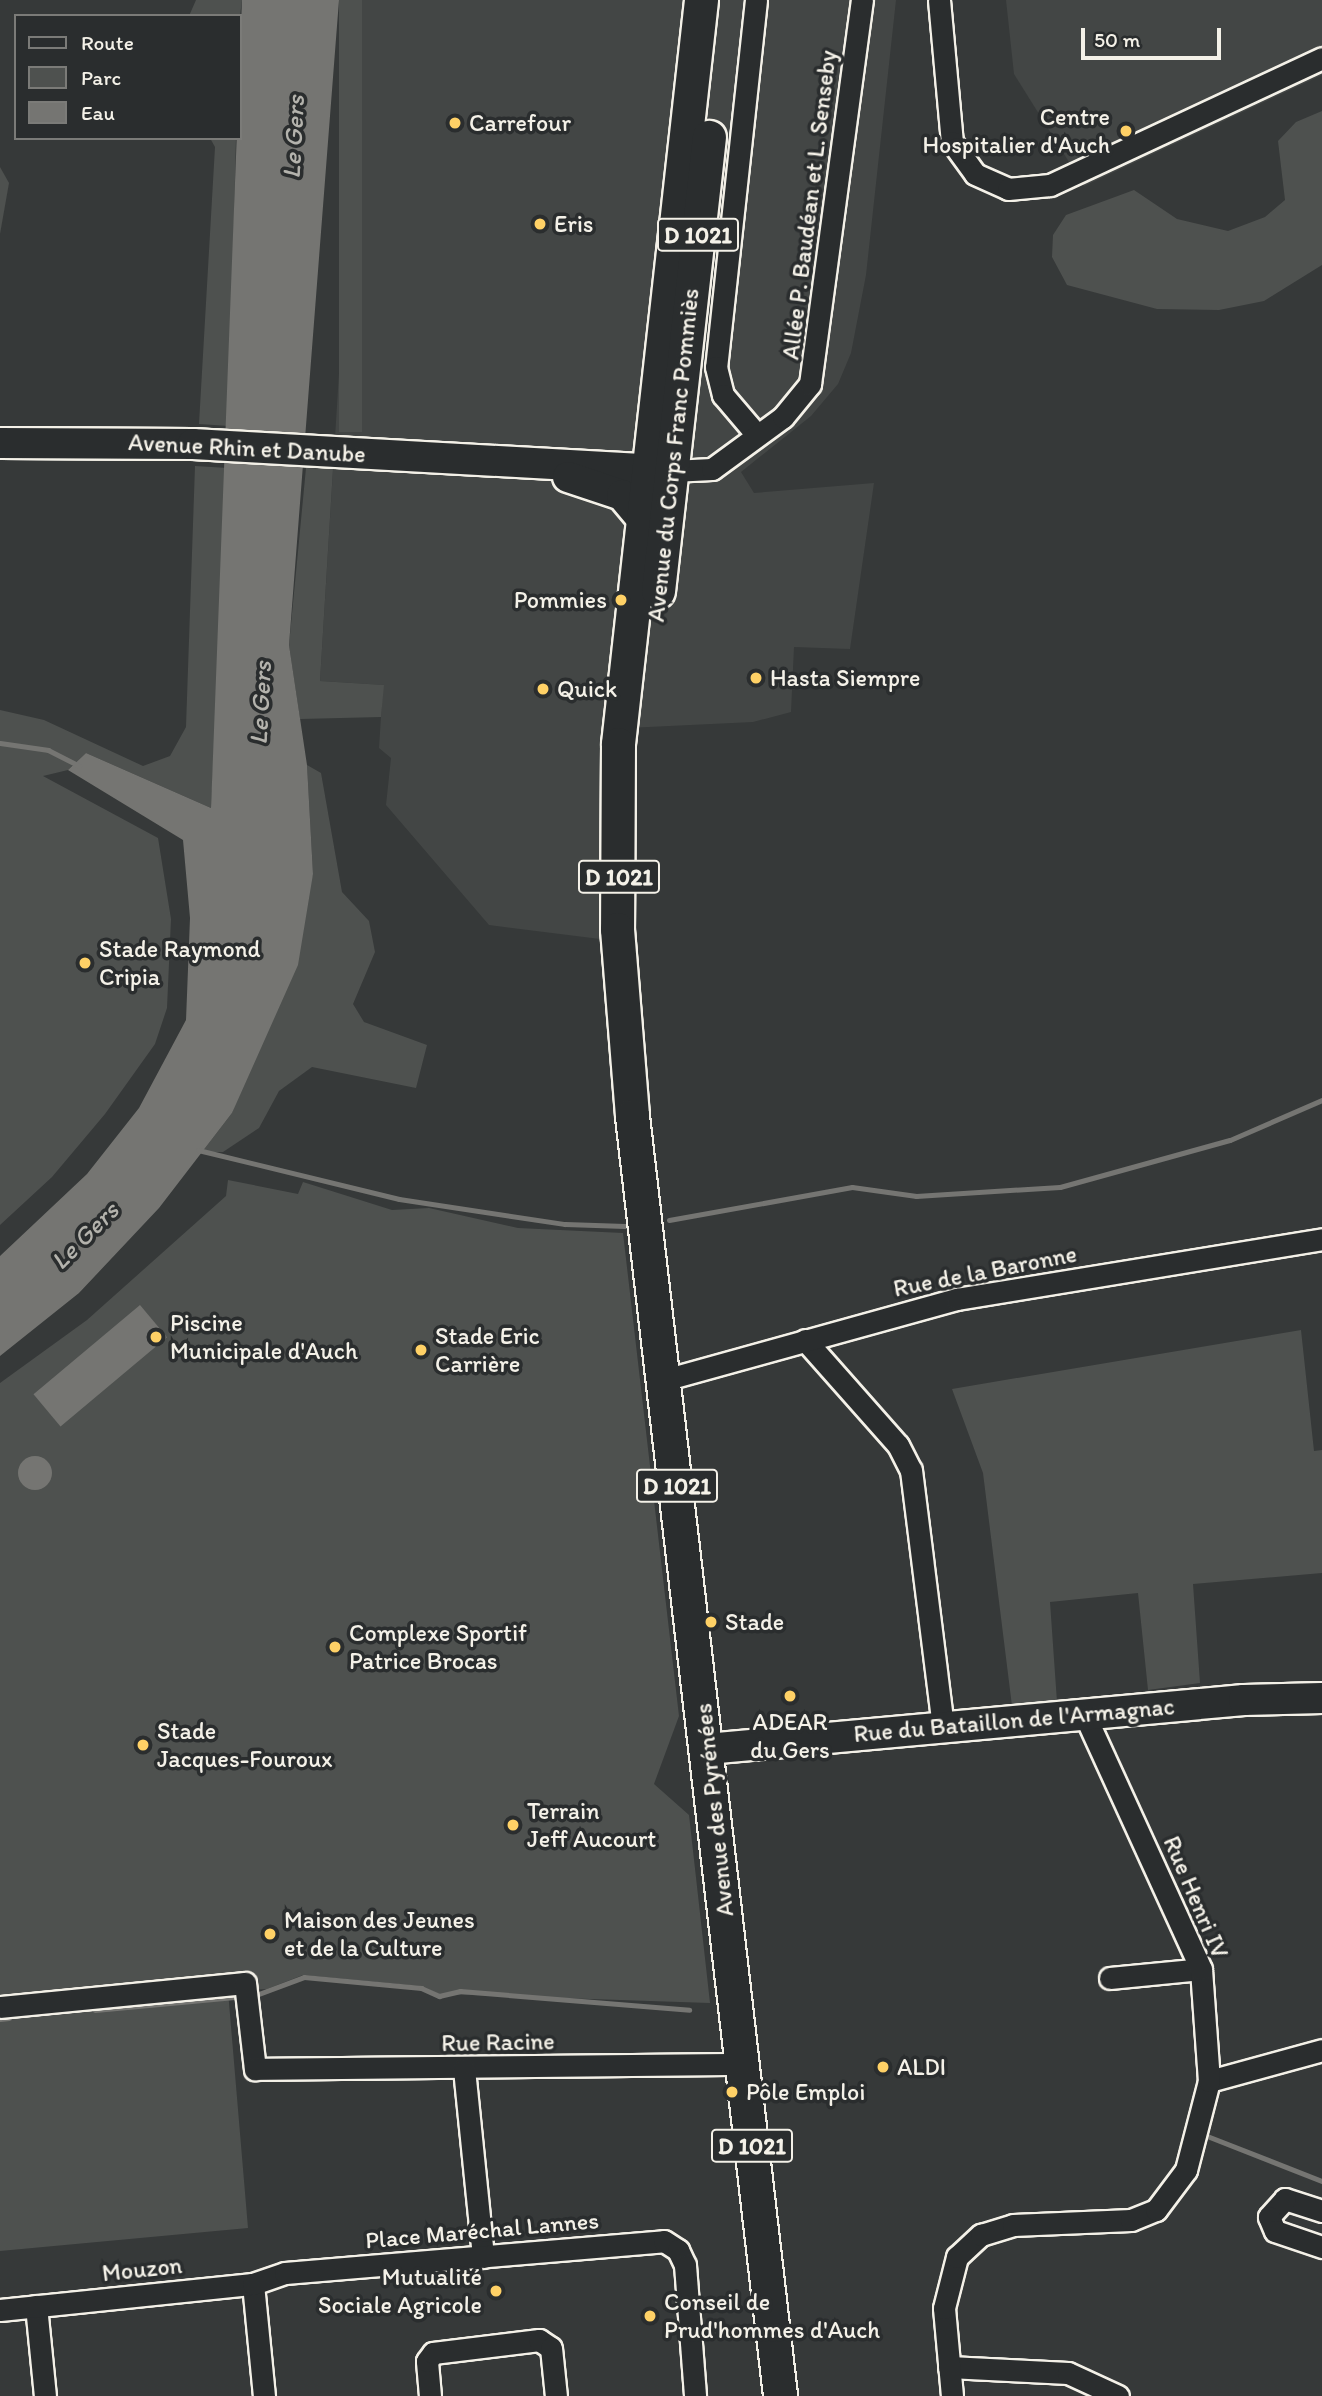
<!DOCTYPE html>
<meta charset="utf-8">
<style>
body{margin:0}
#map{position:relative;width:1322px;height:2396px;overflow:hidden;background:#363939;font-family:Itim,sans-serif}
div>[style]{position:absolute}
.built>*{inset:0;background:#434645}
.green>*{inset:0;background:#4e514f;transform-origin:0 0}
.water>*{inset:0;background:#757572;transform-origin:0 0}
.round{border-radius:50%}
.stream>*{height:5px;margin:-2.5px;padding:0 2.5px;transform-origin:2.5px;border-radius:2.5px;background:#757572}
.roads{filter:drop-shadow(2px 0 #f4f1e8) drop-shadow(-2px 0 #f4f1e8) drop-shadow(0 2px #f4f1e8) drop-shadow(0 -2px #f4f1e8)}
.street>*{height:21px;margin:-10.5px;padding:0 10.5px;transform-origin:10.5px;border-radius:10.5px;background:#2a2d2e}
.secondary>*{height:30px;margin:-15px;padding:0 15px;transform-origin:15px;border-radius:15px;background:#2a2d2e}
.primary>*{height:33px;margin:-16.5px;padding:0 16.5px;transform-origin:16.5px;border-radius:16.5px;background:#2a2d2e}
.dots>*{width:19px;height:19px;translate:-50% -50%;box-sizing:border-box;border:4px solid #2a2d2e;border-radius:50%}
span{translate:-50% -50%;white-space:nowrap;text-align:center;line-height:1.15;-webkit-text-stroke:7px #2a2d2e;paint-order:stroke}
.shield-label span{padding:2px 5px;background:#2a2d2e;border:2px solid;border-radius:5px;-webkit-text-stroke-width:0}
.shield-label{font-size:23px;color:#f4f1e8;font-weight:700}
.poi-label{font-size:24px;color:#f4f1e8}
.right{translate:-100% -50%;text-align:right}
.left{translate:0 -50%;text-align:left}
.street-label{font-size:24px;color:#f4f1e8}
.water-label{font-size:26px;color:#b4b3ad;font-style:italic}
.legend{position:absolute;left:14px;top:14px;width:228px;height:126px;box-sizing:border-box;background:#2a2d2e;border:2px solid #7b7b78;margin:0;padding:9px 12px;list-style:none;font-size:21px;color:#f4f1e8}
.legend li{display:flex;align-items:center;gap:14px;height:35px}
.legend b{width:35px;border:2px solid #7b7b78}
.scale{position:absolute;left:1081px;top:28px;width:140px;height:32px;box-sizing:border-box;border:4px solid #f4f1e8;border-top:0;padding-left:9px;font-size:21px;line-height:24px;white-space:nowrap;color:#f4f1e8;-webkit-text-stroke:5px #2a2d2e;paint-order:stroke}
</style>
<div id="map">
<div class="built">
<div style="clip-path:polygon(362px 0,896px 0,866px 275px,851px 353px,838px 384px,811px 416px,741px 472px,754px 493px,874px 483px,850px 649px,794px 647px,791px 712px,753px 722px,606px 729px,600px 939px,489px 925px,386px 805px,391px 758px,379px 748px,383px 685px,320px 681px)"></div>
<div style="clip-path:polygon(1006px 0,1322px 0,1322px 75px,1084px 186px,1014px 74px)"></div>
</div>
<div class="green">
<div style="clip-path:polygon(196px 0,242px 0,240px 16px,189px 16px)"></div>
<div style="left:339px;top:0;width:23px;height:432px"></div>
<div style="clip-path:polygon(1322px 111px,1322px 265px,1264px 301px,1219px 310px,1157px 309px,1067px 285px,1052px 257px,1053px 235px,1066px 215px,1134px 190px,1177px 219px,1228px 231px,1265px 217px,1285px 200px,1278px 141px,1296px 122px)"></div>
<div style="clip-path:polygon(210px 138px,236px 138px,229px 426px,199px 424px,215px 147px)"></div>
<div style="clip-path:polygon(0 167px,9px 183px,0 234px)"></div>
<div style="clip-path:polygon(195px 466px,228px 468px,211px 808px,86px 753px,68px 770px,43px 776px,158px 838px,171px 919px,167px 1008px,155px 1044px,105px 1114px,52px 1177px,0 1225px,0 710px,44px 720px,143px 766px,170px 756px,186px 727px)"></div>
<div style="clip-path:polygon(306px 468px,333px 469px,320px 681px,384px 685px,381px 717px,300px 719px,289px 645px)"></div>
<div style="clip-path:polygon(307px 765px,321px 773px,342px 892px,369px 921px,375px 952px,353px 1004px,364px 1022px,427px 1045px,416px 1088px,312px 1067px,279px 1091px,259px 1128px,223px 1152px,202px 1152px,232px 1113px,313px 874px)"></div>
<div style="clip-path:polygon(228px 1180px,298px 1194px,303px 1182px,392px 1210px,429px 1208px,518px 1228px,623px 1233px,679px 1716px,654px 1784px,689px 1815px,710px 2003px,439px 1994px,420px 1986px,303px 1975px,267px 1989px,228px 1991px,248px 2228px,0 2251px,0 1383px,87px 1320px,226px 1196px)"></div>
<div style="clip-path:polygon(1301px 1330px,1314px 1451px,1322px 1450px,1322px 1573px,1193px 1584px,1200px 1683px,1148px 1690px,1138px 1593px,1050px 1602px,1057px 1702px,1012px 1706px,983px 1473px,952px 1389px)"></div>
</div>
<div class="water">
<div style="clip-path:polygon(242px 0,339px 0,289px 645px,307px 765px,313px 874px,298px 965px,232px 1113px,159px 1208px,79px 1293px,0 1356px,0 1256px,87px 1174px,139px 1108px,186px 1020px,190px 918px,183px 840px,68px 770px,86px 753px,211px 808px)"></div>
<div style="left:140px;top:1305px;width:42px;height:139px;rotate:50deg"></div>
<div class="round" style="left:18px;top:1456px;width:34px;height:34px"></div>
</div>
<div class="stream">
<div style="left:0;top:743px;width:49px;rotate:8.3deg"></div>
<div style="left:48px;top:750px;width:35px;rotate:27deg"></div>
<div style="left:198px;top:1150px;width:207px;rotate:13.7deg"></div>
<div style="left:399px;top:1199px;width:168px;rotate:8.6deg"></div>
<div style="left:565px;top:1224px;width:60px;rotate:1.9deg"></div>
<div style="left:669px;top:1220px;width:186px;rotate:-10.2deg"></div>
<div style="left:852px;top:1187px;width:65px;rotate:8deg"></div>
<div style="left:916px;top:1196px;width:144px;rotate:-3.6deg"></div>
<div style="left:1060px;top:1187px;width:176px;rotate:-15.5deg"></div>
<div style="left:1230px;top:1140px;width:100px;rotate:-23.5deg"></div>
<div style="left:256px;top:1995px;width:51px;rotate:-20.6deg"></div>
<div style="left:304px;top:1977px;width:118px;rotate:5.4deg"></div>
<div style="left:421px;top:1988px;width:20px;rotate:24deg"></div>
<div style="left:439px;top:1996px;width:22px;rotate:-13deg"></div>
<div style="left:460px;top:1991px;width:230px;rotate:4.7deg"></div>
<div style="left:95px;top:2010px;width:140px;rotate:-5.3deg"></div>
<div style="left:0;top:2019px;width:9px;rotate:-6deg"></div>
<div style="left:1207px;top:2136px;width:123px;rotate:21.4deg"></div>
</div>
<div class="roads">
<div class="street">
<div style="left:756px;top:0;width:369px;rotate:96.2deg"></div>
<div style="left:716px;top:367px;width:29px;rotate:76deg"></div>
<div style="left:723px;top:395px;width:52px;rotate:49.6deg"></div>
<div style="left:939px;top:0;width:143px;rotate:84.8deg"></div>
<div style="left:952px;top:142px;width:39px;rotate:54deg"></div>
<div style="left:975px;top:174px;width:36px;rotate:24deg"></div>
<div style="left:1008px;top:189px;width:42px;rotate:-5.4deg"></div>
<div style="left:1050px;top:185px;width:300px;rotate:-25deg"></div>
<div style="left:672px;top:471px;width:40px;rotate:-2.9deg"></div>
<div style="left:712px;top:469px;width:88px;rotate:-36.2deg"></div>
<div style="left:783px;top:417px;width:43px;rotate:-50.7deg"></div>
<div style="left:810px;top:384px;width:388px;rotate:-82.3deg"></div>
<div style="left:805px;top:1340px;width:140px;rotate:48.5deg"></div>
<div style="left:898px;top:1445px;width:28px;rotate:63deg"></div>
<div style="left:911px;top:1470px;width:259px;rotate:82.9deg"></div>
<div style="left:664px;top:1380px;width:304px;rotate:-15.5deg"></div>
<div style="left:957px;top:1299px;width:370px;rotate:-9.3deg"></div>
<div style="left:1110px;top:1978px;width:91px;rotate:-5.6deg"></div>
<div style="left:0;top:2007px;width:246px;rotate:-5.6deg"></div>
<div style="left:245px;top:1983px;width:87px;rotate:83.4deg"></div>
<div style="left:255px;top:2069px;width:487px;rotate:-0.6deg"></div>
<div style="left:464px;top:2069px;width:189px;rotate:84.2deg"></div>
<div style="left:1209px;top:2081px;width:117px;rotate:-15.3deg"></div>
<div style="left:1322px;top:2211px;width:39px;rotate:-162deg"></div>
<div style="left:1285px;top:2199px;width:24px;rotate:132deg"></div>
<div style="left:1269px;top:2217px;width:15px;rotate:67deg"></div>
<div style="left:1275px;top:2231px;width:50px;rotate:18.8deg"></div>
<div style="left:253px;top:2284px;width:113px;rotate:84.4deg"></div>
<div style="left:36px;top:2306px;width:90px;rotate:84.3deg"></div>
<div style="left:0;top:2310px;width:254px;rotate:-5.9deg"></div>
<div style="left:253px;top:2284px;width:34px;rotate:-19deg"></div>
<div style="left:285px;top:2273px;width:380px;rotate:-4.8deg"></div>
<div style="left:664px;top:2241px;width:17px;rotate:33deg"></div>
<div style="left:678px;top:2250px;width:17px;rotate:65deg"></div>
<div style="left:685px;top:2265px;width:131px;rotate:85.6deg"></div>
<div style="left:949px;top:2367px;width:119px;rotate:2.9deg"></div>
<div style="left:1068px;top:2373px;width:55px;rotate:24.7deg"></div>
<div style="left:430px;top:2396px;width:35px;rotate:-95deg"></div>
<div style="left:427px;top:2361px;width:10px;rotate:-53deg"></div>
<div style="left:433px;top:2353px;width:107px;rotate:-7deg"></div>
<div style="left:539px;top:2340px;width:14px;rotate:34deg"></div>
<div style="left:551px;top:2348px;width:48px;rotate:84.1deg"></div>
<div style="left:952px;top:2396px;width:88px;rotate:-95.2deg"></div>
<div style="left:944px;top:2308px;width:53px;rotate:-75.7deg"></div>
<div style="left:957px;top:2257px;width:33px;rotate:-43deg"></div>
<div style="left:981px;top:2235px;width:34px;rotate:-17deg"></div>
<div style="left:1013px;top:2225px;width:118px;rotate:-2.4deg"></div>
<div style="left:1131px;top:2220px;width:27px;rotate:-22deg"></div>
<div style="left:1156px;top:2210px;width:50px;rotate:-53.1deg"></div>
<div style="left:1186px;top:2170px;width:92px;rotate:-75.5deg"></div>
<div style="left:1209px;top:2081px;width:112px;rotate:-94.1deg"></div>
<div style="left:1201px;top:1969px;width:281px;rotate:-114.6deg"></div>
</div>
<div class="secondary">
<div style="left:0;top:443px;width:193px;rotate:0.3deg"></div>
<div style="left:193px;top:444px;width:480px;rotate:3.2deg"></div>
<div style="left:568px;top:477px;width:57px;rotate:18.4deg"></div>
<div style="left:622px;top:495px;width:31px;rotate:50deg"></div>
<div style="left:707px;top:1749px;width:539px;rotate:-5.21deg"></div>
<div style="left:1244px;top:1700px;width:78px;rotate:-1.5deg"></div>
</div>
<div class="primary">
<div style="left:701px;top:0;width:749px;rotate:96.37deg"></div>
<div style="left:618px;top:744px;width:185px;rotate:90.3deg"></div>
<div style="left:617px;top:929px;width:188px;rotate:85.4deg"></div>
<div style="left:632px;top:1116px;width:1289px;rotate:83.4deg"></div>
<div style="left:658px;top:591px;width:457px;rotate:-83.6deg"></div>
</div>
</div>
<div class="dots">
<div style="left:455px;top:123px;background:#ffd166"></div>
<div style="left:1126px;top:131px;background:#ffd166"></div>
<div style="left:540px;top:224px;background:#ffd166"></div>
<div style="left:621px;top:600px;background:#ffd166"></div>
<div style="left:756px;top:678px;background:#ffd166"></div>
<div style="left:543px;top:689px;background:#ffd166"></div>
<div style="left:85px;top:963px;background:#ffd166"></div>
<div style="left:156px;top:1337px;background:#ffd166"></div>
<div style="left:421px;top:1350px;background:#ffd166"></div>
<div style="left:711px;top:1622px;background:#ffd166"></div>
<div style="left:335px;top:1647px;background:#ffd166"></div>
<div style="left:790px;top:1696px;background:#ffd166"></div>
<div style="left:143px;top:1745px;background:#ffd166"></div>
<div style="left:513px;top:1825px;background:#ffd166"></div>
<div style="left:270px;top:1934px;background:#ffd166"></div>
<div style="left:883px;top:2067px;background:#ffd166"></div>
<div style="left:732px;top:2092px;background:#ffd166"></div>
<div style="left:496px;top:2291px;background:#ffd166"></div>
<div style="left:650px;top:2316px;background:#ffd166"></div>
</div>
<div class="shield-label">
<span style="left:698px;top:235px">D 1021</span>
<span style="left:619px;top:877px">D 1021</span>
<span style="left:677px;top:1486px">D 1021</span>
<span style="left:752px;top:2146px">D 1021</span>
</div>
<div class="poi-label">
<span class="right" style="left:1110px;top:131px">Centre<br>Hospitalier d'Auch</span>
<span class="left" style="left:469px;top:123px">Carrefour</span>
<span class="left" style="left:554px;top:224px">Eris</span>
<span class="right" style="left:607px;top:600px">Pommies</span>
<span class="left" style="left:770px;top:678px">Hasta Siempre</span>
<span class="left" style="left:557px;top:689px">Quick</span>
<span class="left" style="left:99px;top:963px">Stade Raymond<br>Cripia</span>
<span class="left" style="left:170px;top:1337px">Piscine<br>Municipale d'Auch</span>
<span class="left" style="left:435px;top:1350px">Stade Eric<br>Carrière</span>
<span class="left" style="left:725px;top:1622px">Stade</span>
<span class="left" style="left:349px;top:1647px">Complexe Sportif<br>Patrice Brocas</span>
<span style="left:790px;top:1736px">ADEAR<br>du Gers</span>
<span class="left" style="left:157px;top:1745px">Stade<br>Jacques-Fouroux</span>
<span class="left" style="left:527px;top:1825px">Terrain<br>Jeff Aucourt</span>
<span class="left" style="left:284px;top:1934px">Maison des Jeunes<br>et de la Culture</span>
<span class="left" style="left:897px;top:2067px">ALDI</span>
<span class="left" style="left:746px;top:2092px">Pôle Emploi</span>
<span class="right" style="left:482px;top:2291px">Mutualité<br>Sociale Agricole</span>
<span class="left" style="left:664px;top:2316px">Conseil de<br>Prud'hommes d'Auch</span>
</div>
<div class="street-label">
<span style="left:809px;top:205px;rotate:-83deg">Allée P. Baudéan et L. Senseby</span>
<span style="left:247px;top:448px;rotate:3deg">Avenue Rhin et Danube</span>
<span style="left:673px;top:455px;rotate:-84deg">Avenue du Corps Franc Pommiès</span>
<span style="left:985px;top:1271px;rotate:-11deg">Rue de la Baronne</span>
<span style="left:1014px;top:1720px;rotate:-5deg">Rue du Bataillon de l'Armagnac</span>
<span style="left:714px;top:1810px;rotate:-96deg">Avenue des Pyrénées</span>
<span style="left:1196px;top:1897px;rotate:67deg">Rue Henri IV</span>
<span style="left:498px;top:2042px;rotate:-1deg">Rue Racine</span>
<span style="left:482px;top:2230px;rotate:-5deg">Place Maréchal Lannes</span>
<span style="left:142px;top:2269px;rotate:-6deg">Mouzon</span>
</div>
<div class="water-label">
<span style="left:294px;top:137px;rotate:-87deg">Le Gers</span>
<span style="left:261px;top:703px;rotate:-87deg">Le Gers</span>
<span style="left:85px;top:1236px;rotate:-45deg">Le Gers</span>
</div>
<ul class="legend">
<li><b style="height:9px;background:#2a2d2e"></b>Route</li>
<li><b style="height:19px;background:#4e514f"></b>Parc</li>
<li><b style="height:19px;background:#757572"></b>Eau</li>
</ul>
<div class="scale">50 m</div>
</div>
